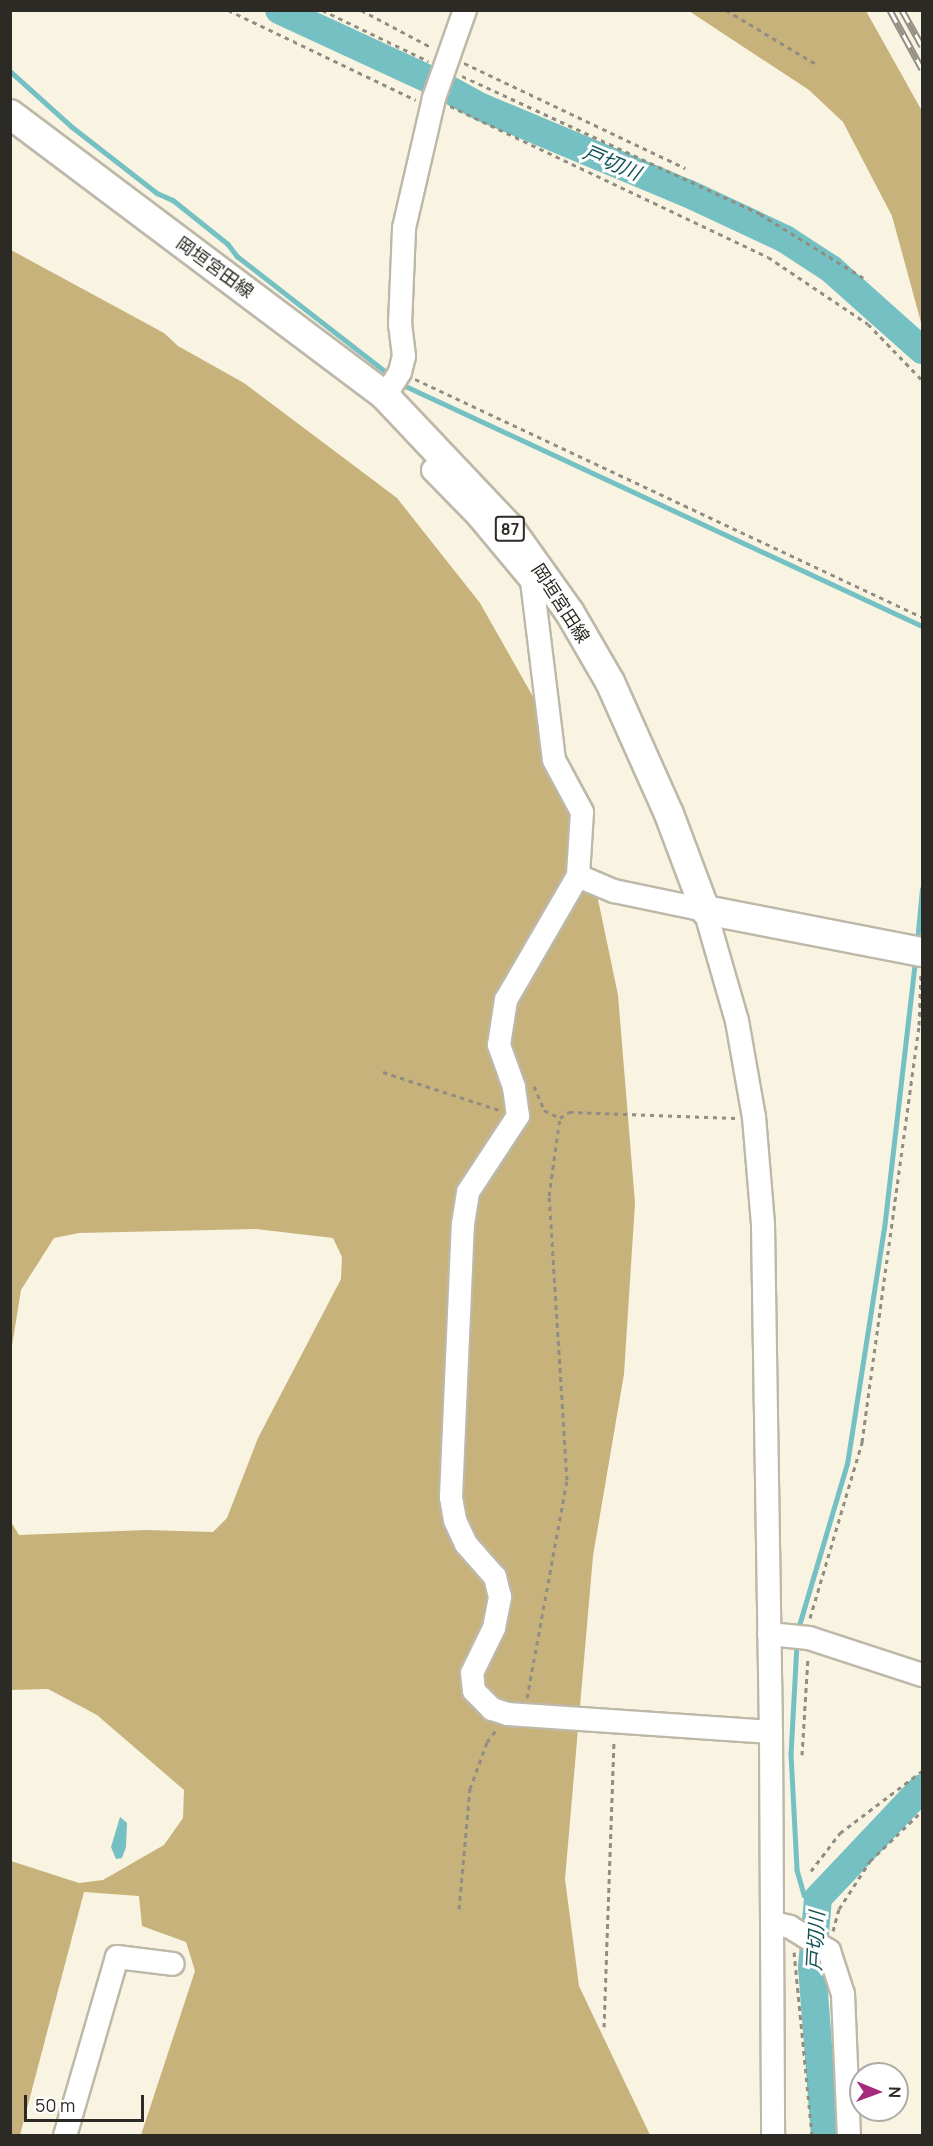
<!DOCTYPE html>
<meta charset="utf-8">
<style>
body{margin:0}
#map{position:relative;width:933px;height:2146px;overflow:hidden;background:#f9f3e2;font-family:Manrope,"Noto Sans JP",sans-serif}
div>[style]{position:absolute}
.forest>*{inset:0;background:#c7b27b}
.water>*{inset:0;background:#74c0c3}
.stream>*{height:4.5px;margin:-2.25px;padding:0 2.25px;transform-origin:2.25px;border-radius:2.25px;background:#74c0c3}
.river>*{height:28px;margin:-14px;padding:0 14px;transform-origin:14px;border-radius:14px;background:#74c0c3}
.path>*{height:3px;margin-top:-1.5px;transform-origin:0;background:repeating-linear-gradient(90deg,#918d82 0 4.5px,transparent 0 9px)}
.roads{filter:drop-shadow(2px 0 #beb8a9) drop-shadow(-2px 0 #beb8a9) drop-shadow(0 2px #beb8a9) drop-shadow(0 -2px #beb8a9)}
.minor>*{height:22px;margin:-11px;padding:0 11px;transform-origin:11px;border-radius:11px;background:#fff}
.major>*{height:28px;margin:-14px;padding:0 14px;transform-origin:14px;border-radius:14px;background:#fff}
.rail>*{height:7px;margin-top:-3.5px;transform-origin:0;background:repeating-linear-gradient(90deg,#fff 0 14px,#928e82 0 28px);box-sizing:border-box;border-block:2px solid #928e82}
span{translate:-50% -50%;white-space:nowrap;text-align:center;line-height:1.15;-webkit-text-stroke:6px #fff;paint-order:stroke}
.shield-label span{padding:2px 4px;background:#fff;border:2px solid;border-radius:4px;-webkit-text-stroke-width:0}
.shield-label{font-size:16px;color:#2c2a24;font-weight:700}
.street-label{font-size:18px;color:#2c2a24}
.water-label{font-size:20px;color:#125557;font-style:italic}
.frame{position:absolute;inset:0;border:12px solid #2c2a24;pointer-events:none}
.north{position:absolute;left:849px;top:2062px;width:60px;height:60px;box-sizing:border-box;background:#fff;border:2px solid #abaaa7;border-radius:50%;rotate:91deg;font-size:16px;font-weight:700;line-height:24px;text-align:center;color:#2c2a24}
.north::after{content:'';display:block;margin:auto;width:21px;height:27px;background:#a72a7c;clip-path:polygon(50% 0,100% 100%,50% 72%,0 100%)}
.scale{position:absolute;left:24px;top:2095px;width:120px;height:27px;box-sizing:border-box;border:3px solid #2c2a24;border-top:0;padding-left:8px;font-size:18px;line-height:21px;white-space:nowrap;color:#2c2a24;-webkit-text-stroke:4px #fff;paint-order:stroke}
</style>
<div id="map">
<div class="forest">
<div style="clip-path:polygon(689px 11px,866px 11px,922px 111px,922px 326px,892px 216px,843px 122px,809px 90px)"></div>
<div style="clip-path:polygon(11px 250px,164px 333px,178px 346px,244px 383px,397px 498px,480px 603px,549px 725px,586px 842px,618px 995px,635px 1203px,624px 1374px,593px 1556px,565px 1879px,579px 1986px,650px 2135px,141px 2135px,195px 1971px,186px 1942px,142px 1926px,139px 1896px,84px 1892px,20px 2135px,11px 2135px,11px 1861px,79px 1883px,103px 1880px,164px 1845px,183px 1818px,184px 1790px,97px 1715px,48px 1689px,11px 1690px,11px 1522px,19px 1535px,146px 1530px,213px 1532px,227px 1518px,258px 1438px,341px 1279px,342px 1257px,333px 1238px,256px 1229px,79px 1233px,54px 1238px,21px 1290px,11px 1352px)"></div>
</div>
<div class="water">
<div style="clip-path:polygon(120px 1817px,127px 1823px,126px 1847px,122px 1858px,116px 1859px,111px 1847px)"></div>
</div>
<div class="stream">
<div style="left:10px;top:71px;width:82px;rotate:42deg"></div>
<div style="left:71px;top:126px;width:109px;rotate:37.9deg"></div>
<div style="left:157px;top:193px;width:17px;rotate:24deg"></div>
<div style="left:173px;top:200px;width:70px;rotate:38.7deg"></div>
<div style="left:228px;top:244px;width:15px;rotate:53deg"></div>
<div style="left:237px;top:256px;width:195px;rotate:37.9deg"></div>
<div style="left:399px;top:383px;width:577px;rotate:24.92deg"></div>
<div style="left:917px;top:942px;width:53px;rotate:-84.6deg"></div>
<div style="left:798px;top:1629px;width:172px;rotate:-73.5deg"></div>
<div style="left:847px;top:1464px;width:238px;rotate:-81.1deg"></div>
<div style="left:884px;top:1229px;width:271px;rotate:-83.4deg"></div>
<div style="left:797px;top:1644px;width:110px;rotate:93.1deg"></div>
<div style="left:791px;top:1754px;width:116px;rotate:87deg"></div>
<div style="left:797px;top:1870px;width:26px;rotate:74deg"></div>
<div style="left:804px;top:1895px;width:14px;rotate:12deg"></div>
</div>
<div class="river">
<div style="left:279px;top:10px;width:174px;rotate:24.8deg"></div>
<div style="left:437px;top:83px;width:50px;rotate:28.6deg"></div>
<div style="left:481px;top:107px;width:223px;rotate:22.7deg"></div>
<div style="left:687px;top:193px;width:108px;rotate:25.1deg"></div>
<div style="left:785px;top:239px;width:55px;rotate:33.1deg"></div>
<div style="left:831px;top:269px;width:122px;rotate:41.7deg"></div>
<div style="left:825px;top:2136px;width:169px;rotate:-94.4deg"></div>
<div style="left:812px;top:1967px;width:69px;rotate:-85deg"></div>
<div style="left:818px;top:1898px;width:151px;rotate:-46.6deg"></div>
</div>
<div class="path">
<div style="left:228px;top:10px;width:208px;rotate:25.6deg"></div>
<div style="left:322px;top:10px;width:118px;rotate:25.7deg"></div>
<div style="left:361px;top:10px;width:79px;rotate:27.9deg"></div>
<div style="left:726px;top:10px;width:105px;rotate:31deg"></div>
<div style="left:464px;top:63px;width:245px;rotate:25.4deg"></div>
<div style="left:462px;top:76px;width:328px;rotate:24.8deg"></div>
<div style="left:760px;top:214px;width:126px;rotate:31.7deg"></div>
<div style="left:450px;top:106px;width:352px;rotate:25.4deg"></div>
<div style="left:768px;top:257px;width:120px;rotate:33.8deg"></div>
<div style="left:868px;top:324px;width:78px;rotate:46deg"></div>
<div style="left:415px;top:379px;width:560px;rotate:25.15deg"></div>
<div style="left:383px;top:1072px;width:122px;rotate:18.1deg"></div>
<div style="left:534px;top:1086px;width:26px;rotate:67deg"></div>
<div style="left:544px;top:1110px;width:18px;rotate:27deg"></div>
<div style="left:810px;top:1618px;width:184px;rotate:-73.5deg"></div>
<div style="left:862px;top:1442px;width:421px;rotate:-82.2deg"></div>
<div style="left:919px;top:1025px;width:51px;rotate:-87.8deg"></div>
<div style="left:527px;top:1698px;width:222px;rotate:-79.6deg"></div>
<div style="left:567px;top:1480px;width:285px;rotate:-93.6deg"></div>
<div style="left:549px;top:1196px;width:79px;rotate:-82deg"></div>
<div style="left:560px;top:1118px;width:11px;rotate:-34deg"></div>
<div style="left:569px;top:1112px;width:167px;rotate:2.1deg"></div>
<div style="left:802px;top:1755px;width:97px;rotate:-86.5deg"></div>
<div style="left:811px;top:1871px;width:48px;rotate:-52.7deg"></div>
<div style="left:840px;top:1833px;width:103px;rotate:-37.1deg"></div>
<div style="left:459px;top:1909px;width:121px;rotate:-84.8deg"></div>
<div style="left:470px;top:1789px;width:50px;rotate:-70.1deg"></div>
<div style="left:487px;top:1742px;width:15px;rotate:-53deg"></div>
<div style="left:833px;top:1931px;width:23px;rotate:-75deg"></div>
<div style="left:839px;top:1909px;width:57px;rotate:-57.1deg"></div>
<div style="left:870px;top:1861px;width:72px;rotate:-43.9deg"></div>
<div style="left:794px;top:1952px;width:185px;rotate:84.4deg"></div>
<div style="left:604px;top:2027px;width:287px;rotate:-88deg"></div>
</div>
<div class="roads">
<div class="minor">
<div style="left:385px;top:396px;width:28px;rotate:-58deg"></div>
<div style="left:400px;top:372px;width:16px;rotate:-76deg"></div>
<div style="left:404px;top:356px;width:31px;rotate:-97deg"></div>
<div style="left:400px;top:325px;width:97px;rotate:-87.6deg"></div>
<div style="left:404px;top:228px;width:133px;rotate:-77deg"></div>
<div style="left:434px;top:98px;width:93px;rotate:-70.6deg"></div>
<div style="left:433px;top:470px;width:63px;rotate:45.6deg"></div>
<div style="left:477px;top:515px;width:86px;rotate:50.2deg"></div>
<div style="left:532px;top:581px;width:180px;rotate:83deg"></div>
<div style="left:554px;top:760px;width:59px;rotate:61.7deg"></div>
<div style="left:582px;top:812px;width:64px;rotate:93.6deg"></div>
<div style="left:769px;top:1634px;width:40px;rotate:5.7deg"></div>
<div style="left:809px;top:1638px;width:119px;rotate:18.1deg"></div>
<div style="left:771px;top:1732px;width:264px;rotate:-176.1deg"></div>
<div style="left:508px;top:1714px;width:17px;rotate:-163deg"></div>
<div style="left:492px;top:1709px;width:25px;rotate:-135deg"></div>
<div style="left:474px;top:1691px;width:18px;rotate:-96deg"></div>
<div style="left:472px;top:1673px;width:50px;rotate:-63.9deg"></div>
<div style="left:494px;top:1628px;width:32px;rotate:-79deg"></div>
<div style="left:500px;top:1597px;width:21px;rotate:-104deg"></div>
<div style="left:495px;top:1577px;width:44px;rotate:-131.3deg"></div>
<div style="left:466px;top:1544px;width:26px;rotate:-115deg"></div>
<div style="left:455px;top:1520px;width:23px;rotate:-100deg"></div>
<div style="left:451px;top:1497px;width:273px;rotate:-87.5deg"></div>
<div style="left:463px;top:1224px;width:32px;rotate:-81deg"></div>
<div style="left:468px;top:1192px;width:91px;rotate:-56.7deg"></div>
<div style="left:518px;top:1116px;width:29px;rotate:-98deg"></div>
<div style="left:514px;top:1087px;width:45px;rotate:-109.7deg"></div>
<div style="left:499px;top:1045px;width:46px;rotate:-81.2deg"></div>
<div style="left:506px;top:1000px;width:143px;rotate:-59.9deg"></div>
<div style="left:578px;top:876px;width:39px;rotate:23deg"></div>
<div style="left:614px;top:891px;width:93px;rotate:11.8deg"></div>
<div style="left:705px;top:910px;width:116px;rotate:73.9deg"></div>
<div style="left:737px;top:1021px;width:97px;rotate:80deg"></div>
<div style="left:754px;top:1117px;width:108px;rotate:85.2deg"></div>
<div style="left:763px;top:1225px;width:507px;rotate:89.1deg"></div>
<div style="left:771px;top:1732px;width:404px;rotate:89.7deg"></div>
<div style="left:773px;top:1923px;width:17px;rotate:13deg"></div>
<div style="left:790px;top:1927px;width:46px;rotate:31.6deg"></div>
<div style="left:829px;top:1951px;width:45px;rotate:72deg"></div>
<div style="left:843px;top:1994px;width:142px;rotate:87.6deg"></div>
<div style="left:65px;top:2136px;width:186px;rotate:-73.8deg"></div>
<div style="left:117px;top:1957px;width:56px;rotate:7.1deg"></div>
</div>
<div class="major">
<div style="left:10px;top:114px;width:469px;rotate:36.9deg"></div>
<div style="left:385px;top:396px;width:179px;rotate:46.6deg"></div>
<div style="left:508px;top:526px;width:107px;rotate:54.5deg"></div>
<div style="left:570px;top:613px;width:80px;rotate:59.9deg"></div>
<div style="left:610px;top:682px;width:145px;rotate:65.9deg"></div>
<div style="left:669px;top:814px;width:103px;rotate:69.4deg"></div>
<div style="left:705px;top:910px;width:221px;rotate:11deg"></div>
</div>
</div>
<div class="rail">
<div style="left:890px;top:10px;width:67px;rotate:61.5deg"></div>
<div style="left:902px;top:10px;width:41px;rotate:60.9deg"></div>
</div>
<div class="shield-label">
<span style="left:510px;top:529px">87</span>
</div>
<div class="street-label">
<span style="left:215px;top:267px;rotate:36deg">岡垣宮田線</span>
<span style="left:561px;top:603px;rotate:57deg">岡垣宮田線</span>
</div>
<div class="water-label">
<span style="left:612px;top:162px;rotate:23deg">戸切川</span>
<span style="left:815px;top:1941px;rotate:-87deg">戸切川</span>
</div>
<div class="frame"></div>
<div class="north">N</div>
<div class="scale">50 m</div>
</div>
